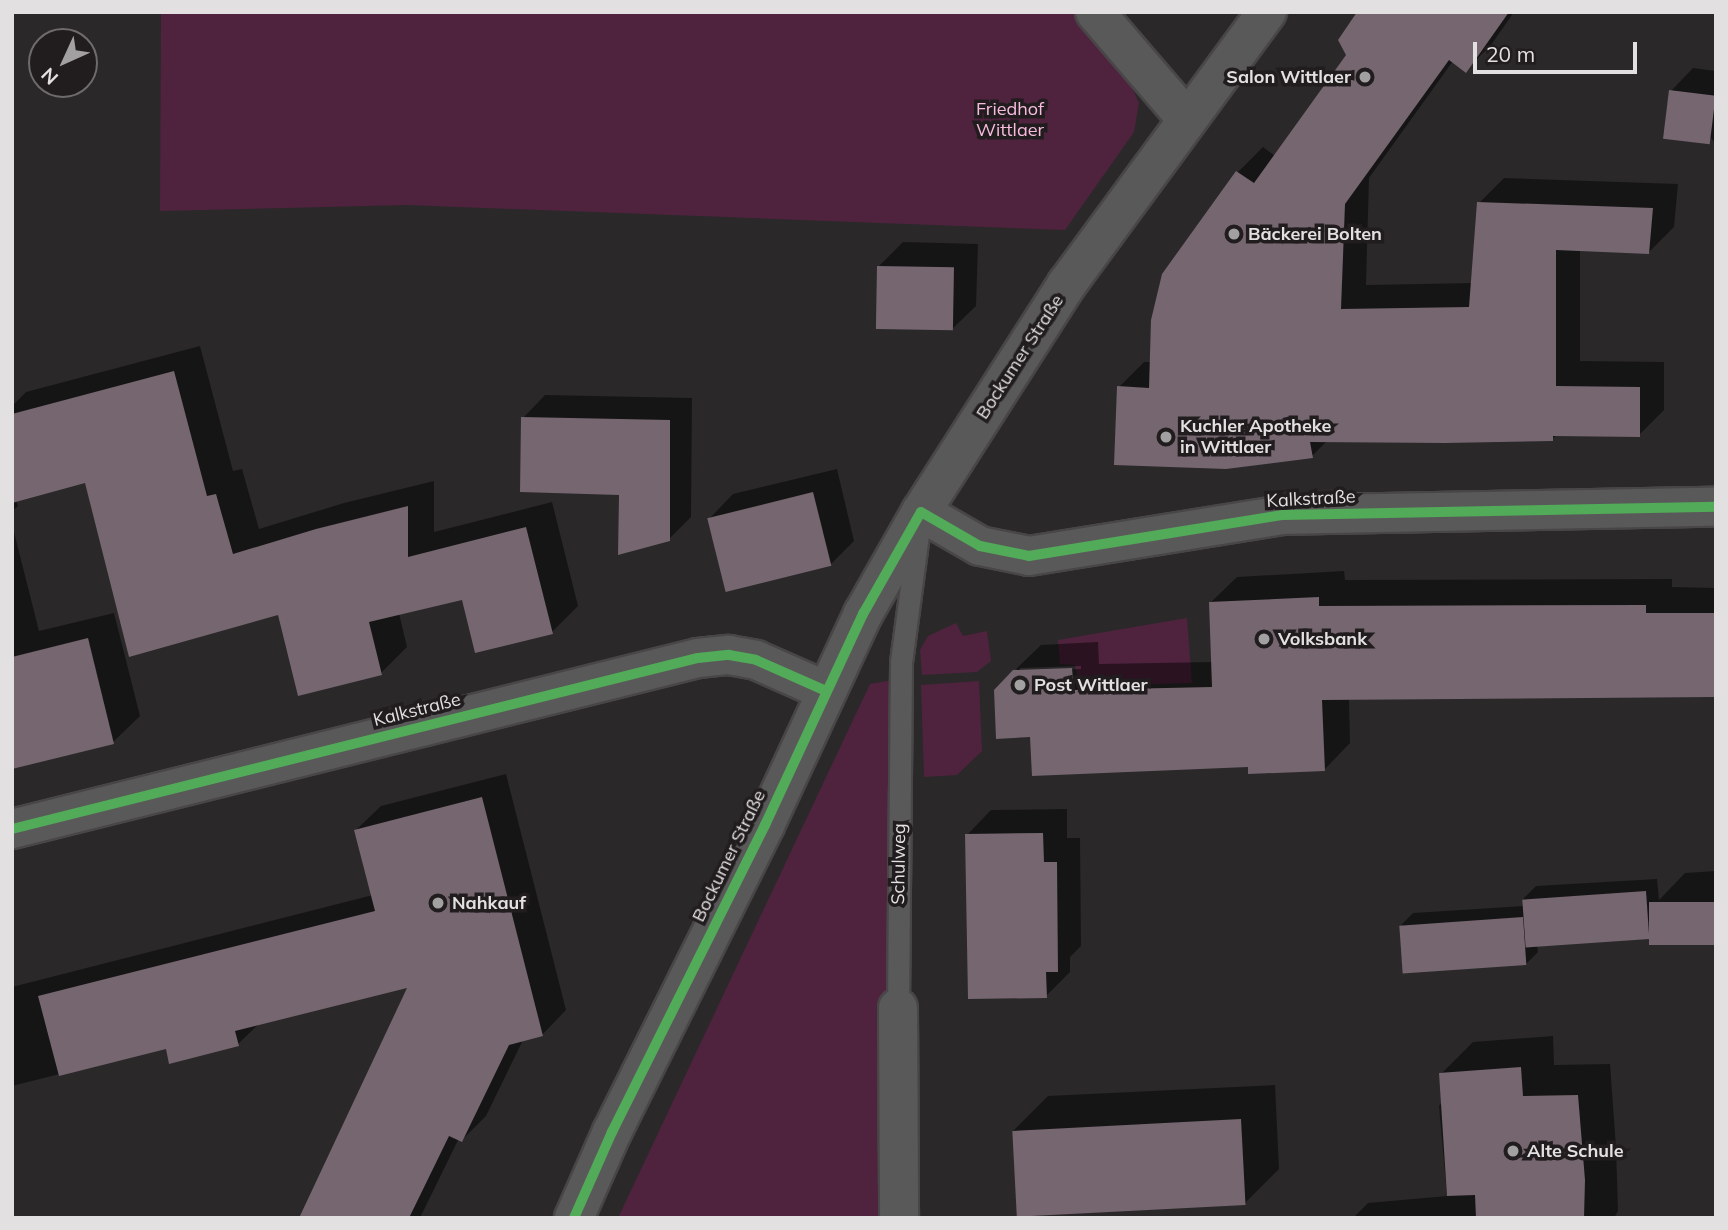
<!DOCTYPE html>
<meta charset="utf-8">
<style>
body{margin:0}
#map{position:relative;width:1728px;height:1230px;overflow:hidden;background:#2a2829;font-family:Mulish,sans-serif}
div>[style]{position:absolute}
.green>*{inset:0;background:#4f233e}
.shadow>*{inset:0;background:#0007}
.building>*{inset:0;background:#75666f;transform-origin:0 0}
.roads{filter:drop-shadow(2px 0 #494648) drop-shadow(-2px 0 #494648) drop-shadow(0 2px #494648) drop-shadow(0 -2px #494648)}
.lane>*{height:21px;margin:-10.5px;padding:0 10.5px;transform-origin:10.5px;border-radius:10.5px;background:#5a5959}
.street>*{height:38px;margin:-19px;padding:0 19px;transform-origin:19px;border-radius:19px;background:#5a5959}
.cycleway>*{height:10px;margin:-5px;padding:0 5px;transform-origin:5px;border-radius:5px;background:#51ab58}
.dots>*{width:19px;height:19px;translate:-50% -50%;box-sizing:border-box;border:4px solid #211d1f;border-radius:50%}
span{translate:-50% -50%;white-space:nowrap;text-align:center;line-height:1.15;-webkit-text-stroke:7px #211d1f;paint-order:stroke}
.poi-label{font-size:18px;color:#e3e0e2;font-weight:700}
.right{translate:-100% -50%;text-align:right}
.left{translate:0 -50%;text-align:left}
.park-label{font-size:18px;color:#f8bbdd}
.street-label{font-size:18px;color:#e3e0e2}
.frame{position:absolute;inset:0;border:14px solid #e3e0e2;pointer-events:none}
.north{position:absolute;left:28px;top:28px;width:70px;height:70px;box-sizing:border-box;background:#211d1f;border:2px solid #6f6b6d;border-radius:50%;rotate:225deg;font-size:19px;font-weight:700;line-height:28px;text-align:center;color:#e3e0e2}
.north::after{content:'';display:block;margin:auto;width:24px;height:32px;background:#a2a0a1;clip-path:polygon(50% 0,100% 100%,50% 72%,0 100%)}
.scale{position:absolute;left:1473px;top:42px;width:164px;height:32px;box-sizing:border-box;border:4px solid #e3e0e2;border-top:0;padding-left:9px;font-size:21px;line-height:24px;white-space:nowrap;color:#e3e0e2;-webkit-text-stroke:5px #211d1f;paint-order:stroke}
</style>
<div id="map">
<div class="green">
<div style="clip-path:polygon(161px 12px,1072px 12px,1127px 76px,1139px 103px,1134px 132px,1065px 230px,408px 205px,160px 211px)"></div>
<div style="clip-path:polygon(1187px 618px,1192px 683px,1079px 686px,1075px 665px,1060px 664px,1058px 640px)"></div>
<div style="clip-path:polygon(956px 623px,963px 636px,987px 631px,991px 661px,977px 672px,922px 675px,920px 650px,928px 636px)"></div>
<div style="clip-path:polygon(893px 680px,898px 1218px,618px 1218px,870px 684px)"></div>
<div style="clip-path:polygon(979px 681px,982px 751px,957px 775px,924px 777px,921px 685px)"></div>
</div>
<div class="shadow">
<div style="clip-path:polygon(1359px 12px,1514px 12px,1491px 45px,1466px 70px,1453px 61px,1369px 178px,1366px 285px,1473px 283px,1479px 203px,1504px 178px,1678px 184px,1674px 227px,1649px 252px,1580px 250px,1580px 361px,1664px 362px,1664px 410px,1639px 435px,1557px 435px,1552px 439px,1328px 440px,1312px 456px,1119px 387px,1144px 362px,1152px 362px,1163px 275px,1238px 172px,1263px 147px,1275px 156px,1348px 56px)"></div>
<div style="clip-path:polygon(1693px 68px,1716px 71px,1716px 144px,1671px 91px)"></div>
<div style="clip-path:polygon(903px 242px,978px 244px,976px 306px,951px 330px,879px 266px)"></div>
<div style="clip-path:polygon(200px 346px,233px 471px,242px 469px,259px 529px,344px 503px,434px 481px,434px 532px,552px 502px,578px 606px,552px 632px,464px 598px,399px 613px,407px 647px,381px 673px,279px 613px,86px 481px,16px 500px,18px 506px,12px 511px,12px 406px,26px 392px)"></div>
<div style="clip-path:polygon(545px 395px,692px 398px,691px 517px,669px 539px,621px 493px,523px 418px)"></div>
<div style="clip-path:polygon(837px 469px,854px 541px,830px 565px,709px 519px,733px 494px)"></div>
<div style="clip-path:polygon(12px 524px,39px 631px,114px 613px,140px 716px,113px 742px,12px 767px)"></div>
<div style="clip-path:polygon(evenodd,1344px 571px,1345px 580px,1672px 579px,1672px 587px,1716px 588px,1716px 696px,1349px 698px,1350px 743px,1324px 770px,1250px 766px,1032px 735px,1014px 671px,1041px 645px,1098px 642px,1099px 664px,1213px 662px,1210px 603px,1237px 577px,1344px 571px,1081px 666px,1081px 669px,1020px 672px,1020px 668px,1081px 666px)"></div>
<div style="clip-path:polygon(506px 774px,566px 1010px,542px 1035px,523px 1040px,486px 1116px,462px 1140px,459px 1138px,420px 1218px,301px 1218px,410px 985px,260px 1023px,238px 1044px,167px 1047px,12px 1086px,12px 987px,373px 895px,356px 830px,381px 806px)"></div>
<div style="clip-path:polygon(1067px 809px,1067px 838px,1080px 838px,1081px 946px,1070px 957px,1070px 972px,1046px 996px,967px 835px,991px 810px)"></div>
<div style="clip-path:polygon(1716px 871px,1716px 943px,1653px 933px,1648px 938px,1537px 945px,1538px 952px,1526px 964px,1401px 925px,1413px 913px,1524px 906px,1524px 898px,1536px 886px,1657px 879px,1659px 900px,1685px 873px)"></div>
<div style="clip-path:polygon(1553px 1036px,1554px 1065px,1610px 1064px,1616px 1147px,1618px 1211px,1614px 1218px,1353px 1218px,1368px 1203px,1447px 1196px,1439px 1106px,1442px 1102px,1441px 1074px,1473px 1042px)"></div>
<div style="clip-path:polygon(1275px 1085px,1279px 1169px,1244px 1204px,1013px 1131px,1048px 1096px)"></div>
</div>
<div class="building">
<div style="clip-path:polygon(1357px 12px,1509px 12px,1466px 73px,1449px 60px,1345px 204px,1341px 309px,1469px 307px,1477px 202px,1653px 208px,1649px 254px,1556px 250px,1556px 386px,1640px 387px,1640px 437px,1553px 436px,1553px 441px,1445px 443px,1310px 442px,1313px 458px,1226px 469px,1114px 465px,1117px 386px,1149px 388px,1151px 320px,1162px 274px,1236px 171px,1254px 183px,1346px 55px,1338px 40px)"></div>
<div style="left:1669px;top:90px;width:47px;height:49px;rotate:7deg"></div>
<div style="left:877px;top:266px;width:77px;height:63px;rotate:1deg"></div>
<div style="clip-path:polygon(174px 371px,207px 496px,216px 494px,233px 554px,316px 529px,408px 506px,408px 557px,526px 527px,553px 634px,475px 653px,462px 600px,369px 622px,382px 675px,298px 696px,278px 615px,129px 657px,85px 483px,12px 503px,12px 414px)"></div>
<div style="clip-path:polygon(521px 417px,670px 420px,670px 541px,618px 555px,619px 495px,520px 492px)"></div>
<div style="left:813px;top:492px;width:76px;height:109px;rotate:76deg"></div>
<div style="clip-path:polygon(1319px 597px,1319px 606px,1646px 605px,1646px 613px,1716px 613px,1716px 697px,1322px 700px,1325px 771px,1248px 774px,1248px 767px,1032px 776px,1030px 737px,996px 739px,994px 690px,1013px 670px,1072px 668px,1074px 690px,1212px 687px,1209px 602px)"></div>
<div style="clip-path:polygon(88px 638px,114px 744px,12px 769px,12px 657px)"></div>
<div style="clip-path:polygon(482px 797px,543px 1036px,509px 1045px,462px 1142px,449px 1136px,409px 1218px,299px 1218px,407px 988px,235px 1031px,239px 1046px,169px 1064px,166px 1049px,59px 1076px,38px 996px,375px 911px,354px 830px)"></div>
<div style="clip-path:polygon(1043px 833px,1044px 862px,1057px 862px,1058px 972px,1046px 972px,1047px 998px,968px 999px,965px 834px)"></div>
<div style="left:1646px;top:891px;width:48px;height:124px;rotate:86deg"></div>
<div style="left:1716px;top:902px;width:43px;height:67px;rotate:90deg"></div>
<div style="left:1523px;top:917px;width:48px;height:124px;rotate:86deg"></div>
<div style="clip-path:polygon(1521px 1067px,1523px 1096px,1578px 1095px,1585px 1180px,1584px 1218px,1476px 1218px,1475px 1195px,1447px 1196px,1439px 1073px)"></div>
<div style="left:1241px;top:1119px;width:86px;height:229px;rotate:87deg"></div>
</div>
<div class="roads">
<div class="lane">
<div style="left:898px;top:1008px;width:346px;rotate:-89.5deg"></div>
<div style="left:901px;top:662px;width:128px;rotate:-82.4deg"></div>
</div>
<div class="street">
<div style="left:1095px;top:12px;width:140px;rotate:49.4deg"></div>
<div style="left:921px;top:512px;width:68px;rotate:30deg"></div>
<div style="left:980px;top:546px;width:50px;rotate:11.5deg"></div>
<div style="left:1029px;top:556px;width:257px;rotate:-9.2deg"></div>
<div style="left:1283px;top:515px;width:433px;rotate:-1.1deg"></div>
<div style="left:12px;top:829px;width:707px;rotate:-14deg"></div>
<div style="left:698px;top:658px;width:31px;rotate:-6deg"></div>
<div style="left:729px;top:655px;width:27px;rotate:10deg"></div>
<div style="left:756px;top:660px;width:77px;rotate:23.9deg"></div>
<div style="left:898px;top:1008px;width:210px;rotate:89.7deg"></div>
<div style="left:574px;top:1218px;width:94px;rotate:-66.2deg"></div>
<div style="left:612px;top:1132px;width:343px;rotate:-63.5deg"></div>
<div style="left:765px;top:825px;width:233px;rotate:-65.1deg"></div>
<div style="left:863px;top:614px;width:117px;rotate:-60.4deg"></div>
<div style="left:921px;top:512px;width:271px;rotate:-57.4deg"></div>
<div style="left:1067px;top:284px;width:338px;rotate:-53.7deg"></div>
</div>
</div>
<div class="cycleway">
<div style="left:12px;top:829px;width:707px;rotate:-14deg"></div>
<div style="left:698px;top:658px;width:31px;rotate:-6deg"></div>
<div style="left:729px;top:655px;width:27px;rotate:10deg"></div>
<div style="left:756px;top:660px;width:77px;rotate:23.9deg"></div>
<div style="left:574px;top:1218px;width:94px;rotate:-66.2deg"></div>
<div style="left:612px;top:1132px;width:343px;rotate:-63.5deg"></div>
<div style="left:765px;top:825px;width:233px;rotate:-65.1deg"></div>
<div style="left:863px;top:614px;width:117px;rotate:-60.4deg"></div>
<div style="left:921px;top:512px;width:68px;rotate:30deg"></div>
<div style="left:980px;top:546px;width:50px;rotate:11.5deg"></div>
<div style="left:1029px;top:556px;width:257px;rotate:-9.2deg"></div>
<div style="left:1283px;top:515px;width:433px;rotate:-1.1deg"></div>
</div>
<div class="dots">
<div style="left:1365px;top:77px;background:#a2a0a1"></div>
<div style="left:1234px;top:234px;background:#a2a0a1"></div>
<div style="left:1166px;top:437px;background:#a2a0a1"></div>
<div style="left:1264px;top:639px;background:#a2a0a1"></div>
<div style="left:1020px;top:685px;background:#a2a0a1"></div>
<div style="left:438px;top:903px;background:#a2a0a1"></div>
<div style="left:1513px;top:1151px;background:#a2a0a1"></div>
</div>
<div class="poi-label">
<span class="right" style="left:1351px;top:77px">Salon Wittlaer</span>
<span class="left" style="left:1248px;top:234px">Bäckerei Bolten</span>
<span class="left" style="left:1180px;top:437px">Kuchler Apotheke<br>in Wittlaer</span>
<span class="left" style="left:1278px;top:639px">Volksbank</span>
<span class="left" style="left:1034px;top:685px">Post Wittlaer</span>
<span class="left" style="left:452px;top:903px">Nahkauf</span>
<span class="left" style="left:1527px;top:1151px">Alte Schule</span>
</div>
<div class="park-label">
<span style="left:1010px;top:120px">Friedhof<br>Wittlaer</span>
</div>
<div class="street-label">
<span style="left:1020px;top:357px;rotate:-57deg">Bockumer Straße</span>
<span style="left:1311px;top:499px;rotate:-3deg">Kalkstraße</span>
<span style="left:417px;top:710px;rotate:-14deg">Kalkstraße</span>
<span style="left:729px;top:856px;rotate:-64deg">Bockumer Straße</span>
<span style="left:899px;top:864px;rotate:-89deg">Schulweg</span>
</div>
<div class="frame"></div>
<div class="north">N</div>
<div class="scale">20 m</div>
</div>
